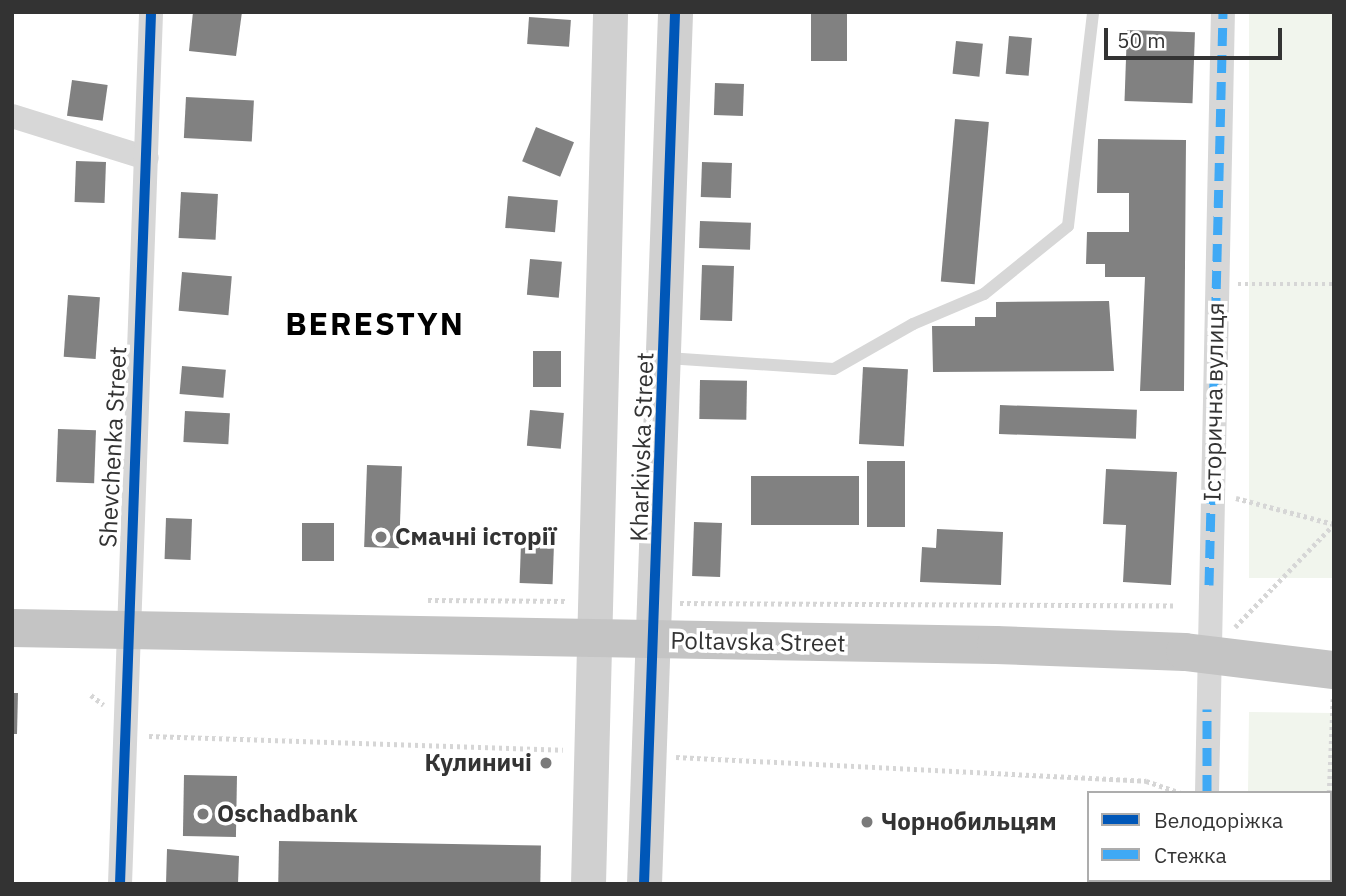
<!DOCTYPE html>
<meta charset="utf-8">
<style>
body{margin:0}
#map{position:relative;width:1346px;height:896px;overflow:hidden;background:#fff;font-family:"IBM Plex Sans",sans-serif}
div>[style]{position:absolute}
.green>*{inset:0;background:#f1f5ed;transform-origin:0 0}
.building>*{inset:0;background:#818181;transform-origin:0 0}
.path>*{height:4.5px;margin-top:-2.25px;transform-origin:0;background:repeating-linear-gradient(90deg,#d6d6d6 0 3.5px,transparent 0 7px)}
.lane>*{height:12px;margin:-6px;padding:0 6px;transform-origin:6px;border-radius:6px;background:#d7d7d7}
.street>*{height:24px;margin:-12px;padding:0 12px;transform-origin:12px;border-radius:12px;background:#d7d7d7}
.secondary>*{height:35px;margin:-17.5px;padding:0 17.5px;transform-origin:17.5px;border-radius:17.5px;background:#d0d0d0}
.highway>*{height:38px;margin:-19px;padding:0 19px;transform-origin:19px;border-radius:19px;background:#c4c4c4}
.quiet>*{height:9px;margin-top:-4.5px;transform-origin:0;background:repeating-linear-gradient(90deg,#3fa9f5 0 18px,transparent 0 27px)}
.cycleway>*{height:10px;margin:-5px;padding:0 5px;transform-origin:5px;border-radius:5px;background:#0057b8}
.dots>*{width:19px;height:19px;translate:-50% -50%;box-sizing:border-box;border:4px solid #fff;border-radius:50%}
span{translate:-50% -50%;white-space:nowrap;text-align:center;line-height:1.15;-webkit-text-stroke:7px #fff;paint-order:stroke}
.street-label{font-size:24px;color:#333}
.poi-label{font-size:24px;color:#333;font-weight:700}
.left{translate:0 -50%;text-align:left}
.right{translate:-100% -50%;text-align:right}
.district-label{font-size:32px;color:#000;font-weight:700;letter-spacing:2px}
.frame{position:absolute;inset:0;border:14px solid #333;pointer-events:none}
.legend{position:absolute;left:1087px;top:791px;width:245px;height:91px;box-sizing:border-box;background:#fff;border:2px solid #adadad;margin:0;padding:9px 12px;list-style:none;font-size:21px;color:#333}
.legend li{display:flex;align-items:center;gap:14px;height:35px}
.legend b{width:35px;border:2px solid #adadad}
.scale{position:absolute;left:1104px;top:28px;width:178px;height:32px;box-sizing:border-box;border:4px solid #333;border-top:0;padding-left:9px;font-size:21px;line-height:24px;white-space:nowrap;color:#333;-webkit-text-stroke:5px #fff;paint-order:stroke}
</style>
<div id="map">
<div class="green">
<div style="left:1249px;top:12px;width:85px;height:566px"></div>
<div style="clip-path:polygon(1249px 712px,1334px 713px,1334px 884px,1246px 884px,1330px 880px,1330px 793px,1248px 793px)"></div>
</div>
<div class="building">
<div style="clip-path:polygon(193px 12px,242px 12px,236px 56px,189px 51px)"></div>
<div style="left:811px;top:12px;width:36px;height:49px"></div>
<div style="left:529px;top:17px;width:42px;height:27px;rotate:4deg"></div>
<div style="left:1127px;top:30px;width:68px;height:71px;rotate:2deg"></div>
<div style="left:1009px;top:36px;width:23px;height:38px;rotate:5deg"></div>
<div style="left:956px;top:41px;width:27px;height:33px;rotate:6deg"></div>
<div style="left:72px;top:80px;width:36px;height:36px;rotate:8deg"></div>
<div style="left:715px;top:83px;width:29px;height:32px;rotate:2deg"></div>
<div style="left:186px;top:97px;width:68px;height:41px;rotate:3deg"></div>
<div style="left:955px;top:119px;width:34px;height:163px;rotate:5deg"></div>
<div style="left:536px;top:127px;width:41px;height:37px;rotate:22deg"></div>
<div style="clip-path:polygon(1098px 139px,1186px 140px,1184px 391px,1140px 391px,1145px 277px,1105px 277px,1105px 264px,1086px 264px,1087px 232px,1129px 232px,1129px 193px,1097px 193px)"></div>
<div style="left:76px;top:161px;width:30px;height:41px;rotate:2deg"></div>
<div style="left:702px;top:162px;width:30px;height:35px;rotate:2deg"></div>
<div style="left:181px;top:192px;width:37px;height:46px;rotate:3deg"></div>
<div style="left:508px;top:196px;width:50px;height:32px;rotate:5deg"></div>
<div style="left:700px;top:221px;width:51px;height:27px;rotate:2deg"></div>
<div style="left:530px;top:259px;width:32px;height:36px;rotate:5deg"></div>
<div style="left:702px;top:265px;width:32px;height:55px;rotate:2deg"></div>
<div style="left:182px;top:272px;width:50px;height:39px;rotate:5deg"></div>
<div style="left:68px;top:295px;width:32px;height:62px;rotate:4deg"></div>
<div style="clip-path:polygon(1109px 301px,1114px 371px,933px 372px,932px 326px,975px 326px,975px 317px,996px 317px,996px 302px)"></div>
<div style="left:533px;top:351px;width:28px;height:36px"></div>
<div style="left:182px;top:366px;width:44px;height:28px;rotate:5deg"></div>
<div style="left:863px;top:367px;width:45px;height:77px;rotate:3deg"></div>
<div style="left:700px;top:380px;width:47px;height:39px;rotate:1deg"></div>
<div style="left:1000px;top:405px;width:137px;height:29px;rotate:2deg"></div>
<div style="left:530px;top:410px;width:34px;height:36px;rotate:5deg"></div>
<div style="left:185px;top:411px;width:45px;height:31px;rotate:3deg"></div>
<div style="left:58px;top:429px;width:38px;height:53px;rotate:2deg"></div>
<div style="left:867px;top:461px;width:38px;height:66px"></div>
<div style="left:367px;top:465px;width:35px;height:82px;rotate:2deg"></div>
<div style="clip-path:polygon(1106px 469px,1177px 472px,1171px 585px,1123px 582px,1126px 525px,1103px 524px)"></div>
<div style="left:751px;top:476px;width:108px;height:49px"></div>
<div style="left:166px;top:518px;width:26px;height:41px;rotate:2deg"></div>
<div style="left:694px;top:522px;width:28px;height:54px;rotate:2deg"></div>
<div style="left:302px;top:523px;width:32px;height:38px"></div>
<div style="clip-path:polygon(937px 529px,1003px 532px,1001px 585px,920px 582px,922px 547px,936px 548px)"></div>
<div style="left:521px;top:543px;width:33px;height:40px;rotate:2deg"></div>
<div style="clip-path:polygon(12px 693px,18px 693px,17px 734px,12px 734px)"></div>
<div style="left:184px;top:775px;width:53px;height:61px;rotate:1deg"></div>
<div style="left:279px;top:841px;width:262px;height:43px;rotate:1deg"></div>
<div style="clip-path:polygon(167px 849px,239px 856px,238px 884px,166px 884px)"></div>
<div style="clip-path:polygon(1088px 880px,1165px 880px,1088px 884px)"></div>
</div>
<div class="path">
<div style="left:1238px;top:284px;width:96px"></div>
<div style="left:1236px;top:498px;width:101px;rotate:14.9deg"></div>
<div style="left:428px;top:600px;width:139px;rotate:0.4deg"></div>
<div style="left:680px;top:603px;width:493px;rotate:0.3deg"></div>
<div style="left:1235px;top:627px;width:143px;rotate:-46.1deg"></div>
<div style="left:91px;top:695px;width:16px;rotate:38deg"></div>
<div style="left:149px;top:736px;width:414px;rotate:1.9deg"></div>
<div style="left:676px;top:757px;width:471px;rotate:2.9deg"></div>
<div style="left:1146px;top:781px;width:36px;rotate:19deg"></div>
<div style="left:1329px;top:793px;width:94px;rotate:-87.6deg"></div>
<div style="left:1330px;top:840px;width:4px;rotate:14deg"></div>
<div style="left:1327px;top:884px;width:4px;rotate:-90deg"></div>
</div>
<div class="lane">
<div style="left:667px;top:358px;width:167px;rotate:3.8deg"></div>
<div style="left:834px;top:369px;width:91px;rotate:-29.7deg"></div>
<div style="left:913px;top:324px;width:77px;rotate:-22.9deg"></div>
<div style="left:984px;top:294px;width:108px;rotate:-39deg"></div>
<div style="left:1068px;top:226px;width:215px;rotate:-83.3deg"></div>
</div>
<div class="street">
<div style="left:12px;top:116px;width:141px;rotate:17.3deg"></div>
<div style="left:1207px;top:793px;width:781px;rotate:-88.83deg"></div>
<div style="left:1207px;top:880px;width:4px;rotate:90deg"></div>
<div style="left:120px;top:884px;width:873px;rotate:-87.96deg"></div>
</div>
<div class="secondary">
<div style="left:588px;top:884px;width:872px;rotate:-88.55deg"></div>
<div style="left:644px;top:884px;width:873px;rotate:-87.96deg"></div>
</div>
<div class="highway">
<div style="left:12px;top:628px;width:984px;rotate:0.99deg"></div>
<div style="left:996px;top:645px;width:189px;rotate:2.1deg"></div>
<div style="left:1185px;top:652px;width:150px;rotate:6.9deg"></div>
</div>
<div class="quiet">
<div style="left:1209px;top:585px;width:573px;rotate:-88.6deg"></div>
<div style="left:1207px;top:793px;width:84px;rotate:-90deg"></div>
<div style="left:1207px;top:880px;width:4px;rotate:90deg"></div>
</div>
<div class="cycleway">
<div style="left:120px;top:884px;width:873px;rotate:-87.96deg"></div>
<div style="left:644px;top:884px;width:873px;rotate:-87.96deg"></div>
</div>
<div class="dots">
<div style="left:381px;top:537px;background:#7a7a7a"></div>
<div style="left:546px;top:763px;background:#7a7a7a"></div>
<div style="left:203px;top:814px;background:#7a7a7a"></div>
<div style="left:867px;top:822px;background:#7a7a7a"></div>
</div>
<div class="street-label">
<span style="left:1214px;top:402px;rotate:-89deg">Історична вулиця</span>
<span style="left:113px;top:447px;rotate:-87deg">Shevchenka Street</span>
<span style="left:642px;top:447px;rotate:-88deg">Kharkivska Street</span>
<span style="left:758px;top:642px;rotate:1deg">Poltavska Street</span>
</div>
<div class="poi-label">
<span class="left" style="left:395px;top:537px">Смачні історії</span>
<span class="right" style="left:532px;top:763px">Кулиничі</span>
<span class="left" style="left:217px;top:814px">Oschadbank</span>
<span class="left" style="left:881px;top:822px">Чорнобильцям</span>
</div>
<div class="district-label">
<span style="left:375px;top:323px">BERESTYN</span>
</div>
<div class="frame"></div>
<ul class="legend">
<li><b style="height:9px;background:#0057b8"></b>Велодоріжка</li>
<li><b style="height:9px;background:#3fa9f5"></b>Стежка</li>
</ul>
<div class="scale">50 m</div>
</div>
